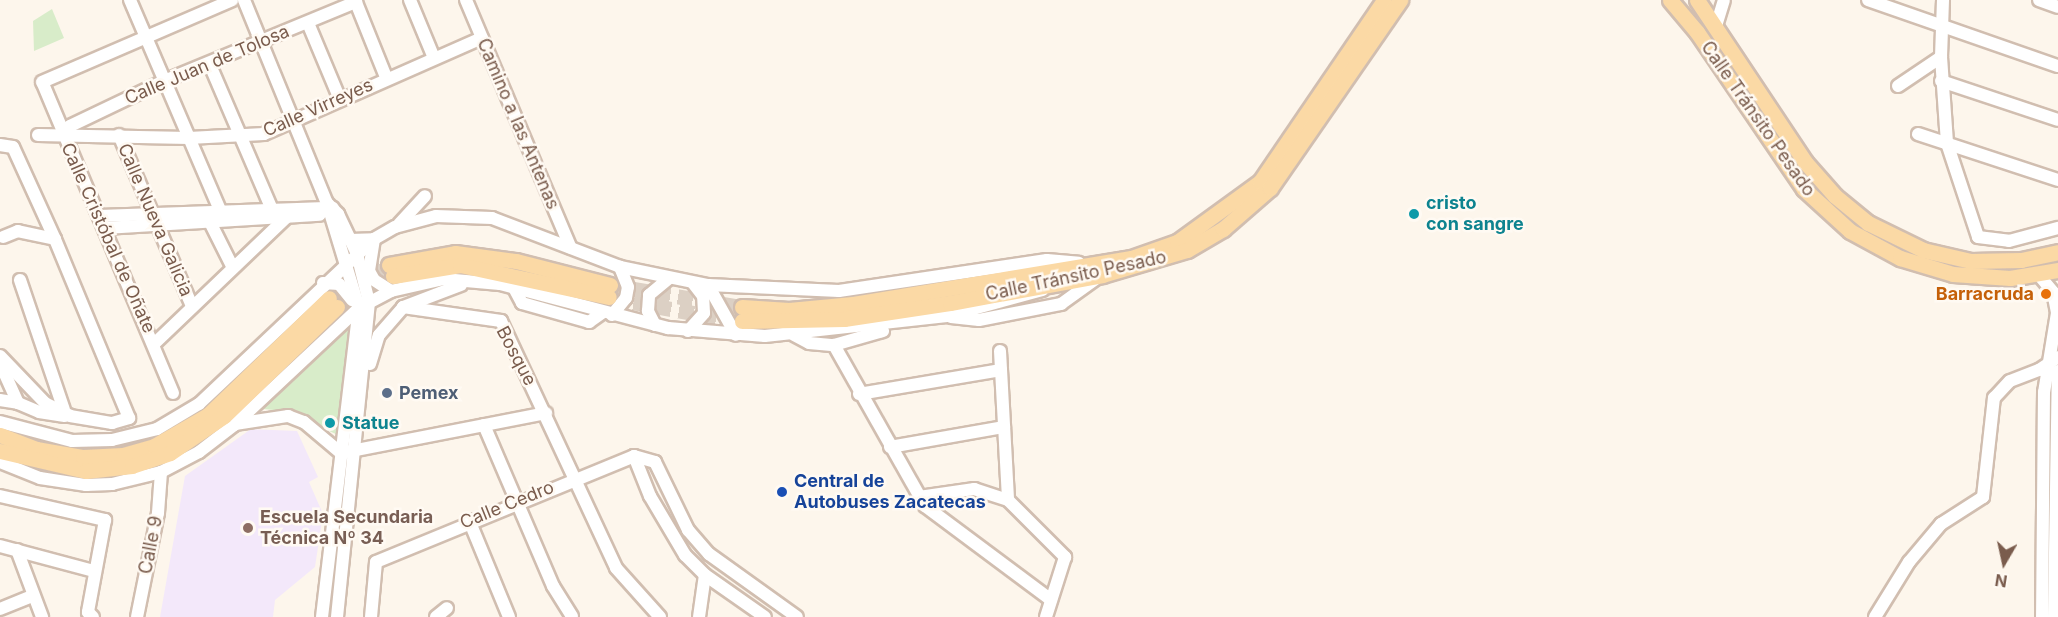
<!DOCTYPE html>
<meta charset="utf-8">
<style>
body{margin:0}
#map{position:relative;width:2058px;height:617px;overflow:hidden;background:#fdf6ec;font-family:Inter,sans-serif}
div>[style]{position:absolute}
.education>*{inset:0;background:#f3e8fa}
.green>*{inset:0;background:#d8ecc9}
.major-tunnel>*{height:15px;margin-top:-7.5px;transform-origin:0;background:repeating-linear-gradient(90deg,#dcd0c4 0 15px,transparent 0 23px)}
.roads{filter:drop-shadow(2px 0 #d1beb0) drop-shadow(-2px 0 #d1beb0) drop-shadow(0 2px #d1beb0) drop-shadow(0 -2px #d1beb0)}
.minor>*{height:12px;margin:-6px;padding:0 6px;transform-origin:6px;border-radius:6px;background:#fff}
.major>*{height:15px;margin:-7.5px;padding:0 7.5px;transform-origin:7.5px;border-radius:7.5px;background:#fbd9a5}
.dots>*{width:16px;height:16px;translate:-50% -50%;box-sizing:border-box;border:3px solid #fffaf3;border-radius:50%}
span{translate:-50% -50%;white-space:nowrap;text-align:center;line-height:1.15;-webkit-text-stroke:5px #fffaf3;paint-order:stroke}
.street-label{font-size:18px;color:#7a5c4d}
.culture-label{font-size:18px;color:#0d838f;font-weight:700}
.left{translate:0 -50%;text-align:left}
.food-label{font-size:18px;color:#c56008;font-weight:700}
.right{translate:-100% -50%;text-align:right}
.service-label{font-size:18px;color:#4e5e75;font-weight:700}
.transit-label{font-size:18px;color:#164399;font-weight:700}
.education-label{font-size:18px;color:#785e54;font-weight:700}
.north{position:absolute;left:1974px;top:533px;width:60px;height:60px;-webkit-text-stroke:4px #fffaf3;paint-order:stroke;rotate:189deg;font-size:16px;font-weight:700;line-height:24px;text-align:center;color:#7a5c4d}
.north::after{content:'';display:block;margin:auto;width:21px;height:27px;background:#7a5c4d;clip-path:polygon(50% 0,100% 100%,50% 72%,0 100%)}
</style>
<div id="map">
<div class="education">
<div style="clip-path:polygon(251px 429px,297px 431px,318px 477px,309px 482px,323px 514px,315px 567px,275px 600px,273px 617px,160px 617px,185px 476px)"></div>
</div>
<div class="green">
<div style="clip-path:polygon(52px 9px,64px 38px,34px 51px,33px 21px)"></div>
<div style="clip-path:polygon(349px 325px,338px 435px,285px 411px,263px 409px)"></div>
</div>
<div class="major-tunnel">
<div style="left:610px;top:285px;width:134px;rotate:9.5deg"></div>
<div style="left:329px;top:298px;width:68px;rotate:-28.8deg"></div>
<div style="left:611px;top:298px;width:129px;rotate:10.3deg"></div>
</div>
<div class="roads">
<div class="minor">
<div style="left:130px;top:0;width:228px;rotate:66.8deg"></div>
<div style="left:244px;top:0;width:219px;rotate:67.8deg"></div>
<div style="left:327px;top:203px;width:16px;rotate:45deg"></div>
<div style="left:338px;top:214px;width:44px;rotate:64.6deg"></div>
<div style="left:357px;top:254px;width:49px;rotate:76deg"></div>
<div style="left:369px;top:302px;width:317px;rotate:95.8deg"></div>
<div style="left:355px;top:0;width:83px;rotate:68.1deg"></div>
<div style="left:410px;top:0;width:63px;rotate:67.5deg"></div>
<div style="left:466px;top:0;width:269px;rotate:67.1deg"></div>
<div style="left:1868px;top:0;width:201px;rotate:19.2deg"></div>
<div style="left:1943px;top:0;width:57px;rotate:92deg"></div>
<div style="left:1941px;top:57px;width:86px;rotate:86deg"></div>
<div style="left:1947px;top:143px;width:99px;rotate:71.7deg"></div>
<div style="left:1978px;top:237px;width:31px;rotate:7deg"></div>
<div style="left:2009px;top:241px;width:51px;rotate:-14.9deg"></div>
<div style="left:2039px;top:0;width:20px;rotate:20deg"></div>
<div style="left:308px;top:23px;width:80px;rotate:67.3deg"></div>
<div style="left:1716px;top:26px;width:27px;rotate:-73deg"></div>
<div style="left:210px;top:65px;width:155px;rotate:66.8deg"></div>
<div style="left:1941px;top:81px;width:123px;rotate:18.4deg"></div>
<div style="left:1898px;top:86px;width:52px;rotate:-34deg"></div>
<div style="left:62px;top:134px;width:11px;rotate:-45deg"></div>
<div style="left:70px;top:126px;width:104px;rotate:-25.6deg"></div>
<div style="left:164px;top:81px;width:208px;rotate:-22.4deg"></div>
<div style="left:1918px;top:134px;width:147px;rotate:18.2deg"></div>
<div style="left:38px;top:135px;width:151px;rotate:1.1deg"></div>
<div style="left:189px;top:138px;width:75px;rotate:-3.1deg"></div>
<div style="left:264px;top:134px;width:238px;rotate:-23.8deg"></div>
<div style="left:119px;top:135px;width:186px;rotate:66.9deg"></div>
<div style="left:0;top:145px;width:13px;rotate:9deg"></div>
<div style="left:13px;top:147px;width:101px;rotate:65.5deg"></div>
<div style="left:99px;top:216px;width:234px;rotate:-2deg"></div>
<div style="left:210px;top:222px;width:51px;rotate:63.4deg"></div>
<div style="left:399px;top:224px;width:38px;rotate:-47deg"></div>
<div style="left:105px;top:228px;width:215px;rotate:-3.5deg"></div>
<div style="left:350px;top:240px;width:24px;rotate:-2deg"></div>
<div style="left:374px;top:239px;width:32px;rotate:99deg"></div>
<div style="left:369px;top:271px;width:10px;rotate:61deg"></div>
<div style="left:374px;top:280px;width:20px;rotate:33deg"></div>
<div style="left:2038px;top:274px;width:23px;rotate:50deg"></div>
<div style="left:2053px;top:292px;width:21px;rotate:79deg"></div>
<div style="left:2057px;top:313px;width:80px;rotate:99.3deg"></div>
<div style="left:2044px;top:392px;width:225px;rotate:90.5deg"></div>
<div style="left:20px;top:280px;width:137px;rotate:71.3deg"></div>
<div style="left:323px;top:283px;width:16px;rotate:4deg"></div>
<div style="left:339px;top:284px;width:21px;rotate:51deg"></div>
<div style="left:708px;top:285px;width:57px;rotate:60.8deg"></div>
<div style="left:514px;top:288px;width:17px;rotate:62deg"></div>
<div style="left:522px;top:303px;width:70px;rotate:15.8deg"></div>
<div style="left:589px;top:322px;width:16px;rotate:-35deg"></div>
<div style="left:403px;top:307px;width:99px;rotate:8.1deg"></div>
<div style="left:501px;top:321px;width:272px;rotate:65deg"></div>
<div style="left:616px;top:568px;width:66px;rotate:48.1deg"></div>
<div style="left:612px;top:315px;width:22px;rotate:-51deg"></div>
<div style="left:626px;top:298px;width:11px;rotate:-80deg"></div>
<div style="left:628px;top:287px;width:22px;rotate:-112deg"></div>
<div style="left:951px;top:317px;width:28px;rotate:6deg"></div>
<div style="left:979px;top:320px;width:84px;rotate:-11deg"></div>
<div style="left:1061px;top:304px;width:48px;rotate:-35.7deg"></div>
<div style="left:655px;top:325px;width:16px;rotate:-117deg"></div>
<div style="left:648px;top:311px;width:16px;rotate:-86deg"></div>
<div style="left:649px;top:295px;width:26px;rotate:-40deg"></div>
<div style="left:688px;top:331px;width:24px;rotate:-48deg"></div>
<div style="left:704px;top:313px;width:17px;rotate:-93deg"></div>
<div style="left:703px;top:296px;width:16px;rotate:-128deg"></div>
<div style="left:794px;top:335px;width:17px;rotate:28deg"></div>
<div style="left:809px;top:343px;width:25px;rotate:5deg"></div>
<div style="left:834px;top:345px;width:51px;rotate:-15.9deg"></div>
<div style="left:155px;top:343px;width:181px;rotate:-43.7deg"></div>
<div style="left:834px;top:345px;width:185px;rotate:60.5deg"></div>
<div style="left:925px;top:506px;width:157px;rotate:36.7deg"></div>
<div style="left:1000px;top:351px;width:149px;rotate:86.9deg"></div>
<div style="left:1008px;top:500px;width:81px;rotate:45deg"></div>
<div style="left:1065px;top:557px;width:63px;rotate:107.6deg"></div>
<div style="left:0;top:356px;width:65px;rotate:46.2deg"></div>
<div style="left:45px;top:403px;width:28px;rotate:27deg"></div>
<div style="left:70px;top:416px;width:43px;rotate:9.5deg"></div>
<div style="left:112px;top:423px;width:18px;rotate:-16deg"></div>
<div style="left:129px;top:418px;width:194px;rotate:-112.5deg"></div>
<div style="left:55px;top:239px;width:38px;rotate:-168deg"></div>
<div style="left:18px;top:231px;width:16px;rotate:158deg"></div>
<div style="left:0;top:363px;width:44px;rotate:65.8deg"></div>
<div style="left:18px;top:403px;width:23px;rotate:23deg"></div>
<div style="left:39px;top:412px;width:26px;rotate:9deg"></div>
<div style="left:370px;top:364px;width:30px;rotate:-73deg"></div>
<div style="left:379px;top:335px;width:37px;rotate:-49deg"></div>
<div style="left:403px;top:307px;width:62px;rotate:-20.8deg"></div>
<div style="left:173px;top:393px;width:337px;rotate:-112.8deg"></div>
<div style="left:42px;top:82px;width:207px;rotate:-23.3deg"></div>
<div style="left:859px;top:394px;width:144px;rotate:-9.6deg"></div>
<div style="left:0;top:400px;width:18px;rotate:9deg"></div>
<div style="left:0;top:422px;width:74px;rotate:14.8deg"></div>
<div style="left:72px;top:441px;width:40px;rotate:-1.4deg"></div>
<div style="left:112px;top:440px;width:46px;rotate:-13.7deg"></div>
<div style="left:157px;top:429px;width:49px;rotate:-30.8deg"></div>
<div style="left:199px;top:404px;width:241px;rotate:-43.3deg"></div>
<div style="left:374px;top:239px;width:24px;rotate:-30deg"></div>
<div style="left:395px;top:227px;width:42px;rotate:-15deg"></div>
<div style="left:436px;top:216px;width:56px;rotate:2deg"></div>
<div style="left:492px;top:218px;width:137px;rotate:20.9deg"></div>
<div style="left:620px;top:267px;width:90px;rotate:11.6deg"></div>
<div style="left:708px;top:285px;width:131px;rotate:2.6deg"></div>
<div style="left:839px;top:291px;width:210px;rotate:-8.5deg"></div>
<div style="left:1047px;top:260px;width:32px;rotate:5deg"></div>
<div style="left:235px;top:424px;width:54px;rotate:-8.6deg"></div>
<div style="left:288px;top:416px;width:17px;rotate:21deg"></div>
<div style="left:304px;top:422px;width:48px;rotate:40deg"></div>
<div style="left:341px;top:453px;width:209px;rotate:-11deg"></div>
<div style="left:484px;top:425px;width:175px;rotate:66.8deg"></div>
<div style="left:553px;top:586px;width:36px;rotate:58deg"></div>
<div style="left:890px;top:447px;width:116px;rotate:-10deg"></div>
<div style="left:634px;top:456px;width:43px;rotate:68.2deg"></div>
<div style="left:650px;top:496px;width:69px;rotate:59.3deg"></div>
<div style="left:685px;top:555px;width:28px;rotate:45deg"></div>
<div style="left:705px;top:575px;width:73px;rotate:35deg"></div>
<div style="left:0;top:462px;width:43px;rotate:21.8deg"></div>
<div style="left:40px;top:478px;width:47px;rotate:8.7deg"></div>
<div style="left:86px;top:485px;width:26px;rotate:-2deg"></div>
<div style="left:112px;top:484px;width:50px;rotate:-13.8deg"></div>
<div style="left:161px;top:472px;width:43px;rotate:-27.8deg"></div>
<div style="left:199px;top:452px;width:44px;rotate:-37.6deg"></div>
<div style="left:234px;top:425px;width:171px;rotate:-43.1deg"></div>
<div style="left:359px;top:308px;width:36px;rotate:-28deg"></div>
<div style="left:391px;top:291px;width:53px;rotate:-13deg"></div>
<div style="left:443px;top:279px;width:57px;rotate:5deg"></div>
<div style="left:500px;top:284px;width:174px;rotate:14.7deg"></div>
<div style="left:668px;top:328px;width:97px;rotate:4.7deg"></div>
<div style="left:765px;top:336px;width:183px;rotate:-6.3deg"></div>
<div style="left:947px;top:316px;width:99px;rotate:-15.2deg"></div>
<div style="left:0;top:496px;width:108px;rotate:12.9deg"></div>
<div style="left:105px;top:520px;width:94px;rotate:100.5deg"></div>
<div style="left:88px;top:612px;width:7px;rotate:45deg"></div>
<div style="left:919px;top:497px;width:56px;rotate:-8.3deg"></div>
<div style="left:974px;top:489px;width:36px;rotate:18deg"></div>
<div style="left:469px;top:520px;width:105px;rotate:67.6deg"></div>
<div style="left:0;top:546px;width:97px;rotate:14.9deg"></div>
<div style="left:17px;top:550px;width:72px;rotate:69.5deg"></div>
<div style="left:0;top:609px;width:35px;rotate:-22deg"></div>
<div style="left:137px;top:617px;width:106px;rotate:-78.6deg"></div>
<div style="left:158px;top:513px;width:41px;rotate:-85.8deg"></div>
<div style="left:322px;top:617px;width:311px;rotate:-83.2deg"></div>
<div style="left:359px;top:308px;width:110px;rotate:-106.9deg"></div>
<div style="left:371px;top:617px;width:55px;rotate:-84.8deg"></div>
<div style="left:376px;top:562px;width:279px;rotate:-22.3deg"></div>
<div style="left:634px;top:456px;width:22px;rotate:16deg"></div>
<div style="left:655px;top:462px;width:76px;rotate:64.1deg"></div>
<div style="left:688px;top:530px;width:32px;rotate:49deg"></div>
<div style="left:709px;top:554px;width:108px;rotate:35.6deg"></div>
<div style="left:436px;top:617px;width:14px;rotate:-39deg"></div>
<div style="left:699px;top:617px;width:42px;rotate:-81.9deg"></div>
<div style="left:1875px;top:617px;width:65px;rotate:-58.3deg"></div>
<div style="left:1909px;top:562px;width:50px;rotate:-49.9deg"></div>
<div style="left:1941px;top:524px;width:50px;rotate:-32.7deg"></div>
<div style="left:1983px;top:497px;width:100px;rotate:-83.7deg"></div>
<div style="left:1994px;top:398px;width:23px;rotate:-47deg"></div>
<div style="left:2010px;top:381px;width:31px;rotate:-21deg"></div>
<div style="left:2039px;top:370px;width:23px;rotate:-34deg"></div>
<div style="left:2054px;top:617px;width:246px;rotate:-89.1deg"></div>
</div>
<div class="major">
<div style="left:1670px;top:0;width:42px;rotate:49.8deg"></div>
<div style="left:1697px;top:32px;width:190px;rotate:55.7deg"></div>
<div style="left:1804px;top:189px;width:62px;rotate:42.4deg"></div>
<div style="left:1850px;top:231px;width:57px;rotate:28.4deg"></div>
<div style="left:1900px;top:258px;width:55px;rotate:16.8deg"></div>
<div style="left:1953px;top:274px;width:57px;rotate:4deg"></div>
<div style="left:2010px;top:278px;width:49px;rotate:-9.5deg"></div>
<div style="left:1697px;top:0;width:195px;rotate:56.3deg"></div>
<div style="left:1805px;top:162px;width:45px;rotate:48.6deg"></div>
<div style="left:1835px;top:196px;width:43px;rotate:39.3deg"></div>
<div style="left:1868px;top:223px;width:61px;rotate:26.1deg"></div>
<div style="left:1923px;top:250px;width:49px;rotate:12.9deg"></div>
<div style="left:1971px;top:261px;width:50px;rotate:-1.1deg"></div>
<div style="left:2021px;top:260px;width:38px;rotate:-12deg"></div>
<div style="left:389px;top:265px;width:67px;rotate:-10.3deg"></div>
<div style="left:455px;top:253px;width:62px;rotate:7.5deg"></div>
<div style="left:516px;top:261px;width:97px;rotate:14.3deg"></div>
<div style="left:393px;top:276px;width:68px;rotate:-9.3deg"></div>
<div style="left:460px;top:265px;width:152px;rotate:12.1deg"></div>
<div style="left:742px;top:307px;width:47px;rotate:3.7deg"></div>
<div style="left:789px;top:310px;width:64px;rotate:-5.4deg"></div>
<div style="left:853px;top:304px;width:282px;rotate:-9.4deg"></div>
<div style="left:1131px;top:258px;width:49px;rotate:-19.2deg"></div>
<div style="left:1177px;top:242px;width:102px;rotate:-35.9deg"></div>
<div style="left:1260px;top:182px;width:220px;rotate:-55.7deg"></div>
<div style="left:742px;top:321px;width:102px;rotate:-1.1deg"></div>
<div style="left:844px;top:319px;width:107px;rotate:-8.6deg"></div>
<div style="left:950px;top:303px;width:155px;rotate:-10.4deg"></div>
<div style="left:1102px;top:275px;width:89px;rotate:-16.4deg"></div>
<div style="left:1187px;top:250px;width:42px;rotate:-30.3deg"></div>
<div style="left:1223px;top:229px;width:62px;rotate:-41.1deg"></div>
<div style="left:1270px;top:188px;width:229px;rotate:-55.3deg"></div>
<div style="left:0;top:435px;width:39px;rotate:21deg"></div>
<div style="left:36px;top:449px;width:48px;rotate:9.7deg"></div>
<div style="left:83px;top:457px;width:40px;rotate:-2.9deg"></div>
<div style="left:123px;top:455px;width:32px;rotate:-16deg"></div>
<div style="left:154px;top:446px;width:62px;rotate:-29.9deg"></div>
<div style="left:208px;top:415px;width:168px;rotate:-44deg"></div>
<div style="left:0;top:451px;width:88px;rotate:13.1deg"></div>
<div style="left:86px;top:471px;width:46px;rotate:-6.2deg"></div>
<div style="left:132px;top:466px;width:40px;rotate:-18.9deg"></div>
<div style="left:170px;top:453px;width:65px;rotate:-34.4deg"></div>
<div style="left:224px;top:416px;width:157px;rotate:-44deg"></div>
</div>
</div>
<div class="dots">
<div style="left:1414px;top:214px;background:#0f9aa8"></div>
<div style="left:2046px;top:294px;background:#e8710a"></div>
<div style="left:387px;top:393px;background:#5c6f8a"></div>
<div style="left:330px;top:423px;background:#0f9aa8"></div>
<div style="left:782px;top:492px;background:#1a4fb4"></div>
<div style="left:248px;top:528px;background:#8d6e63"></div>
</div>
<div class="street-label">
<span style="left:207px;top:65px;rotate:-23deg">Calle Juan de Tolosa</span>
<span style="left:318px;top:108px;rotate:-24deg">Calle Virreyes</span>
<span style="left:1758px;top:119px;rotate:55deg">Calle Tránsito Pesado</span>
<span style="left:518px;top:124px;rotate:67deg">Camino a las Antenas</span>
<span style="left:155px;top:220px;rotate:67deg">Calle Nueva Galicia</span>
<span style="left:108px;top:238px;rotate:66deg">Calle Cristóbal de Oñate</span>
<span style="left:1076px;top:276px;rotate:-12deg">Calle Tránsito Pesado</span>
<span style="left:516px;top:356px;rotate:62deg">Bosque</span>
<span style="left:507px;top:505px;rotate:-22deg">Calle Cedro</span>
<span style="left:151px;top:545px;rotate:-79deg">Calle 9</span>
</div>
<div class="culture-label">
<span class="left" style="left:1426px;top:214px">cristo<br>con sangre</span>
<span class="left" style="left:342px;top:423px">Statue</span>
</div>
<div class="food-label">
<span class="right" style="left:2034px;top:294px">Barracruda</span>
</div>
<div class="service-label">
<span class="left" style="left:399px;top:393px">Pemex</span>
</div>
<div class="transit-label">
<span class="left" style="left:794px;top:492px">Central de<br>Autobuses Zacatecas</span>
</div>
<div class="education-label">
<span class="left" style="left:260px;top:528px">Escuela Secundaria<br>Técnica Nº 34</span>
</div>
<div class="north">N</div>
</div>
